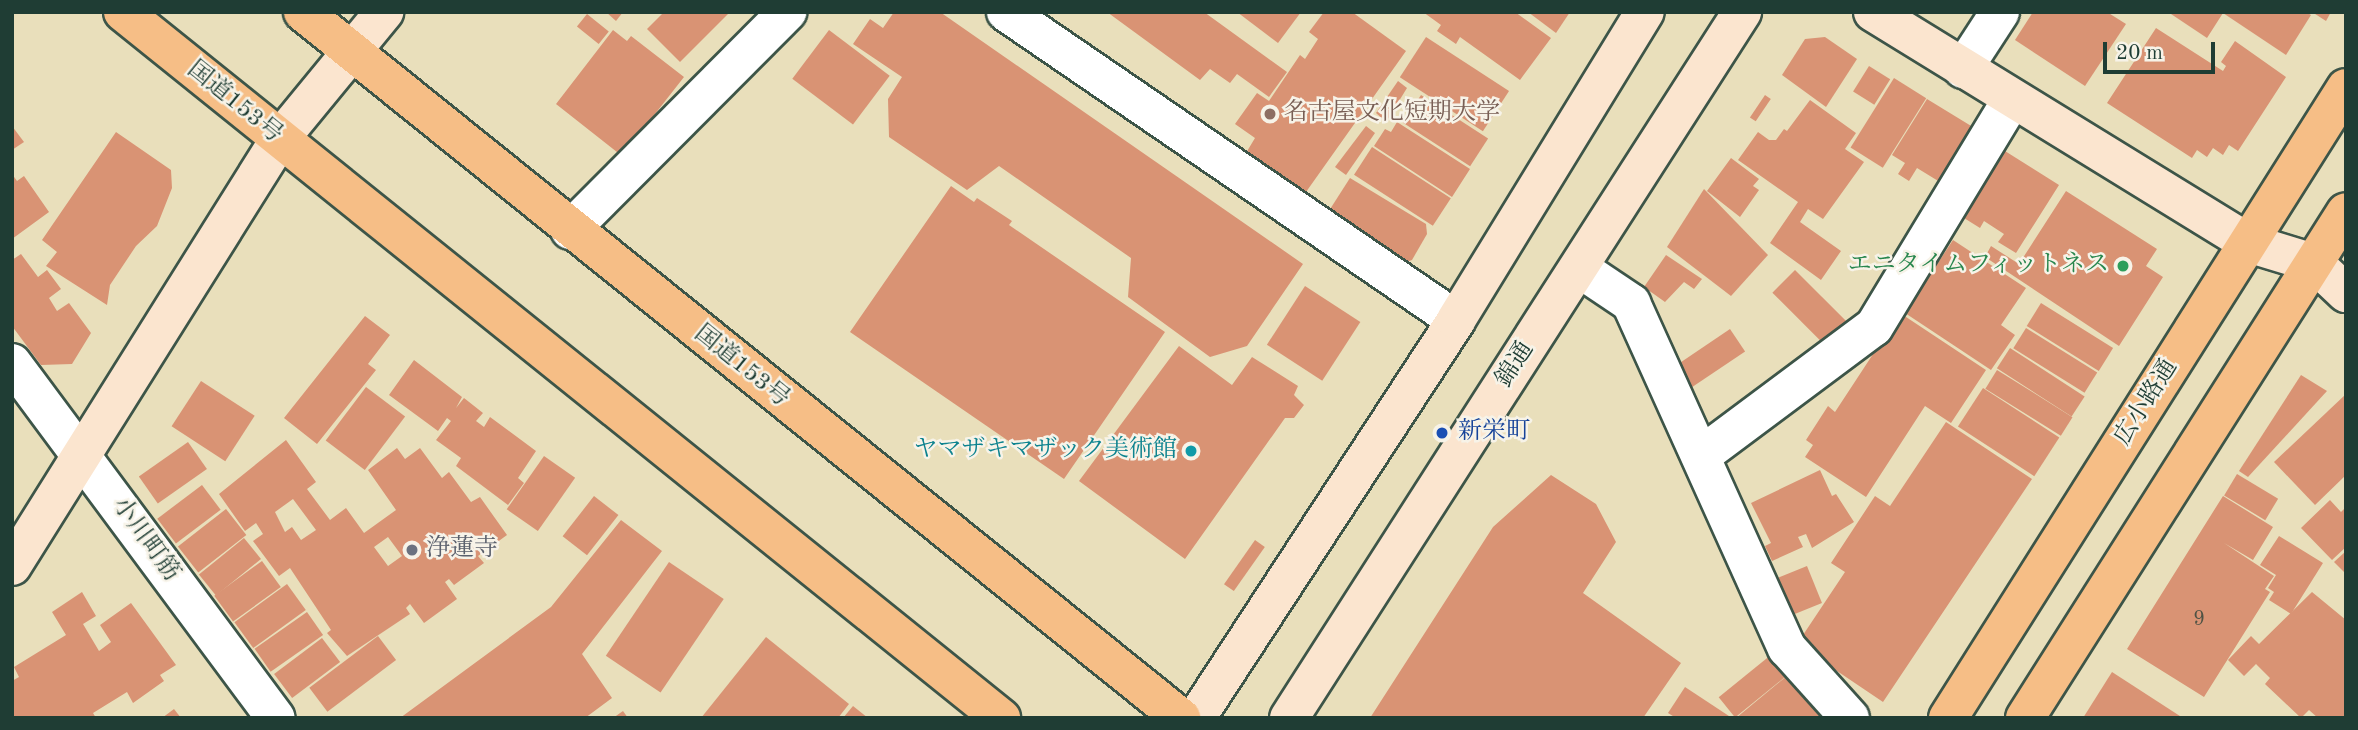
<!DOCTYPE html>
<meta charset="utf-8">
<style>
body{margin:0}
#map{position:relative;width:2358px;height:730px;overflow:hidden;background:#e9dfbb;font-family:"Old Standard TT","Noto Serif JP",serif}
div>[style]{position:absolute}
.building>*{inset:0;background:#d99374;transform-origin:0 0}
.roads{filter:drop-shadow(2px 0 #3d5548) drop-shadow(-2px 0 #3d5548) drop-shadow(0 2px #3d5548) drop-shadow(0 -2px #3d5548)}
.street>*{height:38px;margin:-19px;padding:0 19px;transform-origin:19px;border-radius:19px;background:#fff}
.secondary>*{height:38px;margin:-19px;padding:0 19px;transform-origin:19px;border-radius:19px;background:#fbe5cf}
.primary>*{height:38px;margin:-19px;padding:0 19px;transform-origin:19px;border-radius:19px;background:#f6be86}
.highway>*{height:38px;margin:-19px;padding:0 19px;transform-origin:19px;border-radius:19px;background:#f6be86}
.dots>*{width:19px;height:19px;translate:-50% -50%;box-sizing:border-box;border:4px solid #f7f3e8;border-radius:50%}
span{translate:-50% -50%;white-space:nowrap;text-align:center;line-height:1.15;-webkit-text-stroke:5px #f7f3e8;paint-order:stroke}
.number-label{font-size:21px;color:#4e5244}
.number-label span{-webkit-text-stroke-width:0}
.street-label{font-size:24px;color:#1f3d34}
.education-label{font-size:24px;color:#785e54}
.left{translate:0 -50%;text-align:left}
.leisure-label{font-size:24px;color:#27864d}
.right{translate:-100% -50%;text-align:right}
.transit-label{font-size:24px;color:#164399}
.culture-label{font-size:24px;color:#0d838f}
.worship-label{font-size:24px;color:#5b616d}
.frame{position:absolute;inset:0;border:14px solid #1f3d34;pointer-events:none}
.scale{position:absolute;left:2103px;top:42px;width:112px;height:32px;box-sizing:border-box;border:4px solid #1f3d34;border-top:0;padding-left:9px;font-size:21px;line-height:24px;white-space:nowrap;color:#1f3d34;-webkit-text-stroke:5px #f7f3e8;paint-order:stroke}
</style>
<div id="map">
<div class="building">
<div style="clip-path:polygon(606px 12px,623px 12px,616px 21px)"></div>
<div style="clip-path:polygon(664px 12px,730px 12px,680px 62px,647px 29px)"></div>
<div style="clip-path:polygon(894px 12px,940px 12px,1303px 264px,1247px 346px,1210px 357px,1128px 297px,1131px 258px,999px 166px,967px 190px,889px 137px,888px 99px,902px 77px,853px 44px,870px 19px,883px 28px)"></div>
<div style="clip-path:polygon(1107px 12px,1204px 12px,1287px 72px,1269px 97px,1237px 74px,1230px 83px,1210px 69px,1200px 80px)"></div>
<div style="clip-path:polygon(1237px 12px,1301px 12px,1278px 43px)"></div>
<div style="clip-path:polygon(1324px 12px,1352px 12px,1406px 51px,1306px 192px,1246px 153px,1255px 138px,1235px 124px,1257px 93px,1269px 101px,1300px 55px,1305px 59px,1318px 39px,1309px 32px)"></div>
<div style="clip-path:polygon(1423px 12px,1515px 12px,1551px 38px,1520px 80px,1460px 37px,1456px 44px,1437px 31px,1441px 25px)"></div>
<div style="clip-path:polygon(1528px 12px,1570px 12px,1556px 33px)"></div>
<div style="clip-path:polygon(2033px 12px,2107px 12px,2126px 24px,2085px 86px,2015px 40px)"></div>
<div style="clip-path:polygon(2168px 12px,2306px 12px,2311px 15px,2286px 55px,2223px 13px,2207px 38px)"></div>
<div style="clip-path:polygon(2312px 12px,2331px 12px,2326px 21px)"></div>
<div style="left:587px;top:14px;width:28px;height:16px;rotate:39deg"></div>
<div style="clip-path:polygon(2156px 28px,2223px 71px,2226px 66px,2221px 62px,2235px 41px,2286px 77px,2238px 151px,2229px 145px,2223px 155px,2213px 148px,2207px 157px,2197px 150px,2192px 158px,2107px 103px)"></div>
<div style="clip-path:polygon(613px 30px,627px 41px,631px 36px,684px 77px,622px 156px,556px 104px)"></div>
<div style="left:829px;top:30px;width:76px;height:61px;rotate:37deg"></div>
<div style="left:1426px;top:37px;width:99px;height:48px;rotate:33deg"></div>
<div style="clip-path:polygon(1825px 37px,1857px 59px,1826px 107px,1782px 75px,1805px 39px)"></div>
<div style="left:1869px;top:66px;width:25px;height:30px;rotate:32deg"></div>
<div style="left:1894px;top:78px;width:38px;height:82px;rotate:32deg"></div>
<div style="clip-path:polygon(1398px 81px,1407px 88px,1386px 122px,1376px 113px)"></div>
<div style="left:1421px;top:95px;width:80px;height:33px;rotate:33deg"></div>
<div style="left:1765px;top:95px;width:7px;height:27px;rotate:34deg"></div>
<div style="clip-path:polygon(1927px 99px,1981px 132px,1948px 187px,1917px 168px,1909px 181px,1898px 174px,1905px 163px,1892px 155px)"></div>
<div style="clip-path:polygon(1810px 100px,1856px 133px,1845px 149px,1864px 162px,1823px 219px,1808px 209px,1800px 222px,1841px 251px,1821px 280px,1770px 243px,1798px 202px,1738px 160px,1758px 132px,1769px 140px,1776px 140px,1784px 129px,1787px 131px)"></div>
<div style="clip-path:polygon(1397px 122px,1470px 169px,1452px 197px,1374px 146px,1385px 129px,1391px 132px)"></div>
<div style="clip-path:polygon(12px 126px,24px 142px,12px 150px)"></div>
<div style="clip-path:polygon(1366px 126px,1375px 133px,1346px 175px,1335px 167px)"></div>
<div style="clip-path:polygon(116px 132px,171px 170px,172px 188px,157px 226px,136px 246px,110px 285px,107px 305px,46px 266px,57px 252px,42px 240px)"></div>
<div style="clip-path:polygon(1997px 146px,2059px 185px,2016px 253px,1998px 242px,2004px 234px,1984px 221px,1980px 228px,1956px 213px)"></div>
<div style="left:1372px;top:147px;width:94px;height:33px;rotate:33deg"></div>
<div style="clip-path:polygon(1731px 158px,1759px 179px,1753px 186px,1759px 190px,1740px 217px,1707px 191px)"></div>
<div style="clip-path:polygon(12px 174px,17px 181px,24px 176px,49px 212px,12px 239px)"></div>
<div style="clip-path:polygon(1350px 178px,1426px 224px,1427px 234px,1412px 260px,1398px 265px,1325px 217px)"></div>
<div style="clip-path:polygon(951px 186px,974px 202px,977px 198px,1012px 221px,1009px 225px,1165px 332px,1064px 479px,850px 332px)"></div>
<div style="clip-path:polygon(1704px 189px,1768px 255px,1731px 296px,1667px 247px)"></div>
<div style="clip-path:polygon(2066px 191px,2157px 249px,2146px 266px,2163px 277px,2119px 346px,1985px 257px,1991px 246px,2019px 264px)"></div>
<div style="clip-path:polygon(1953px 240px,2026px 288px,2001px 325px,2015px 335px,1991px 370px,1905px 313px)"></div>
<div style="clip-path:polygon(21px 254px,38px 277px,47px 270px,61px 289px,49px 298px,57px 311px,69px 303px,91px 333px,72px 364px,41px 365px,12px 326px,12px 260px)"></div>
<div style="clip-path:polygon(1666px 255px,1702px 279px,1694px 289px,1684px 282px,1665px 302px,1644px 287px)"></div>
<div style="left:1795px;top:270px;width:74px;height:32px;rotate:45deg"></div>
<div style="left:1305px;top:286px;width:66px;height:70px;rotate:33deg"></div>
<div style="left:2041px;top:303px;width:85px;height:27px;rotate:32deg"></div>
<div style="clip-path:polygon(1900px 313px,1986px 370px,1951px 423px,1925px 406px,1866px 497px,1805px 457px,1813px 445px,1806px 440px,1828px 406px,1835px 412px)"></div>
<div style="clip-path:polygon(365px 316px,390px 335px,368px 364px,376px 370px,317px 444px,284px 418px)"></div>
<div style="left:2026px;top:328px;width:84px;height:24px;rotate:32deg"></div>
<div style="left:1730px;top:329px;width:27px;height:66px;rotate:56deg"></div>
<div style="clip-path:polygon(1179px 346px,1232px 385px,1252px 357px,1298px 386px,1294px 395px,1304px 405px,1294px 418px,1285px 418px,1185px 559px,1079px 481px)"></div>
<div style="left:2010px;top:348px;width:89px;height:24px;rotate:33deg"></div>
<div style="clip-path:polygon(414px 360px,462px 397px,456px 408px,464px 398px,483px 413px,476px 421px,484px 427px,490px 417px,536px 451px,518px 478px,524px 483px,508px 505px,456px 466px,461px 458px,436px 440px,451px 421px,447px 418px,438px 431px,389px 395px)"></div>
<div style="left:1997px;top:370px;width:89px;height:22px;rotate:32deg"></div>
<div style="clip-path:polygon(2301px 375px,2327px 391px,2248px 477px,2239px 471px)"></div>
<div style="left:201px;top:381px;width:64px;height:54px;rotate:33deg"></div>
<div style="left:366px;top:387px;width:49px;height:67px;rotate:37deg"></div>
<div style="left:1983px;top:388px;width:91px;height:46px;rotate:33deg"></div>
<div style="clip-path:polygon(2346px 394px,2346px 475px,2315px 505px,2274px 462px)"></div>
<div style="clip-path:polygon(1946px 422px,2032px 479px,1883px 702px,1797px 644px,1845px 572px,1831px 563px,1875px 496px,1890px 506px)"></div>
<div style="clip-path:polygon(evenodd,286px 440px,316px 482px,307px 489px,330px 520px,346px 508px,364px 533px,396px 510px,368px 470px,397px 448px,405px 459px,420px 448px,442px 478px,449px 472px,471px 502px,480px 497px,507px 535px,478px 556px,484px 563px,454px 585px,449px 579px,445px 582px,457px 599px,424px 623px,410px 604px,406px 608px,410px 614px,347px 656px,327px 633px,331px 630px,290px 568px,279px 576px,253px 541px,263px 534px,256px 523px,245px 531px,219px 494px,286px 440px,293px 499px,316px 530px,301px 540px,292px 527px,285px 532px,275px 512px,293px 499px,286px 440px,388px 537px,402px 556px,388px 566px,374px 547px,388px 537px)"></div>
<div style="left:188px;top:442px;width:33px;height:60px;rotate:55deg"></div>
<div style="left:544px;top:456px;width:38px;height:65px;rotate:35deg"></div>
<div style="clip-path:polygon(1820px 470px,1832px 496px,1836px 494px,1854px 522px,1812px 548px,1806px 534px,1798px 537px,1803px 547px,1772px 561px,1765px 546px,1771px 543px,1751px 503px)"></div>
<div style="left:2237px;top:474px;width:48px;height:25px;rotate:31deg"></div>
<div style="clip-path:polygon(1551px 475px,1596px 504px,1616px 542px,1583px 593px,1681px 663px,1643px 718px,1370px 718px,1493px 527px)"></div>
<div style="left:202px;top:485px;width:31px;height:56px;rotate:53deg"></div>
<div style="left:594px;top:496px;width:31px;height:51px;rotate:38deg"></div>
<div style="clip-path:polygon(2223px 496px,2273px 527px,2253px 560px,2224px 543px,2274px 576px,2265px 589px,2270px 592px,2204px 697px,2127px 649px)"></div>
<div style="clip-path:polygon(2330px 500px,2341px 512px,2346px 507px,2346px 547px,2332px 560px,2301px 528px)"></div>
<div style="left:226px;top:509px;width:33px;height:61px;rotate:52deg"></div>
<div style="clip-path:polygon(621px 520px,662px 551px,582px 654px,612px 698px,585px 718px,400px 718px,551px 607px)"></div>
<div style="clip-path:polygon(2279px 536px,2323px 563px,2291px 614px,2269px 600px,2274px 592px,2268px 588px,2276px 575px,2260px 565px)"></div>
<div style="left:244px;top:538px;width:27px;height:58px;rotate:51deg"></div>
<div style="left:1255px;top:540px;width:12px;height:54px;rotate:35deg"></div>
<div style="clip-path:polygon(2346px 551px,2346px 574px,2334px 562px)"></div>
<div style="left:262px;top:561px;width:32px;height:59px;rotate:54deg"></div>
<div style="left:669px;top:562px;width:66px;height:113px;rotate:34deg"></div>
<div style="left:1807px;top:566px;width:40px;height:42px;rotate:68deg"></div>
<div style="left:287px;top:584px;width:32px;height:65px;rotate:54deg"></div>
<div style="clip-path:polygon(82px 592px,96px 616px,83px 624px,99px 651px,111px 642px,100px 625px,131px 603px,176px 665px,160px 675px,164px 681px,133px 703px,127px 692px,93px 713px,96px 718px,12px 718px,12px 681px,19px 677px,14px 667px,66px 635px,52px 612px)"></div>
<div style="clip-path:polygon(2312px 592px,2346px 620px,2346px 718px,2318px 718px,2309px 710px,2301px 718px,2265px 684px,2270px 678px,2256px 664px,2244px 676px,2228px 660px,2251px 636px,2259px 644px)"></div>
<div style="left:307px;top:612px;width:28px;height:64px;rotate:55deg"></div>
<div style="left:378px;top:636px;width:30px;height:86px;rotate:53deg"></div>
<div style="clip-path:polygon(766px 637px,849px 704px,838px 718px,701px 718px)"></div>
<div style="left:322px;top:638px;width:30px;height:60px;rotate:53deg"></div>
<div style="left:1777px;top:650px;width:26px;height:75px;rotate:51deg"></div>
<div style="clip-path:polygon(1794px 670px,1833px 718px,1736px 718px)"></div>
<div style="clip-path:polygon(2112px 672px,2183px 718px,2083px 718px)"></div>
<div style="clip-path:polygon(1685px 687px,1732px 718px,1676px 718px,1668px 713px)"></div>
<div style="clip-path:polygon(853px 706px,868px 718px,843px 718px)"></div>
<div style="clip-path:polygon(174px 709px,181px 718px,162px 718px)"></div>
<div style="clip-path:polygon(623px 711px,628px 718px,613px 718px)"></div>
</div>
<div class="roads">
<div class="street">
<div style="left:1006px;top:12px;width:545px;rotate:34.39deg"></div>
<div style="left:1963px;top:69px;width:68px;rotate:-57deg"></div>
<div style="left:570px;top:230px;width:308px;rotate:-45.1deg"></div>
<div style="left:1579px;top:268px;width:63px;rotate:33.9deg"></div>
<div style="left:1631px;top:303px;width:379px;rotate:65.7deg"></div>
<div style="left:1787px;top:648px;width:94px;rotate:48deg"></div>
<div style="left:12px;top:363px;width:442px;rotate:53.4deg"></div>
<div style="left:1702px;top:455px;width:214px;rotate:-36.7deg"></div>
<div style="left:1874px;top:327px;width:267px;rotate:-58.8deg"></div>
</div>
<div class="secondary">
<div style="left:1873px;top:12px;width:440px;rotate:31.6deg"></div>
<div style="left:2248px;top:243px;width:69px;rotate:16.9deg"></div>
<div style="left:2314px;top:263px;width:44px;rotate:43.2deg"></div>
<div style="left:12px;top:566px;width:503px;rotate:-57.92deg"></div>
<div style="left:279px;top:140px;width:166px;rotate:-50.6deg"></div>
<div style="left:1196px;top:718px;width:475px;rotate:-56.8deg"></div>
<div style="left:1456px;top:320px;width:361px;rotate:-58.5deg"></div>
<div style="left:1289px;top:718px;width:839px;rotate:-57.31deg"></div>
</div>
<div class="primary">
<div style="left:1948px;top:718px;width:745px;rotate:-57.72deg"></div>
<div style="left:2025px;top:718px;width:599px;rotate:-57.61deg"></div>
</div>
<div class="highway">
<div style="left:123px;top:12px;width:1127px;rotate:38.8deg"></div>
<div style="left:303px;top:12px;width:1127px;rotate:38.8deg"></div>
</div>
</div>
<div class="dots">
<div style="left:1270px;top:114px;background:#8d6e63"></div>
<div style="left:2123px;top:266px;background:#2e9e5b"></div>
<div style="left:1442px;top:433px;background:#1a4fb4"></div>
<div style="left:1191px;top:451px;background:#0f9aa8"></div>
<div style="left:412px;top:550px;background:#6b7280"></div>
</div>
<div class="number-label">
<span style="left:2199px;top:620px">9</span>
</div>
<div class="street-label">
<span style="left:234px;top:103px;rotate:39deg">国道153号</span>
<span style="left:1516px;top:365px;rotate:-57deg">錦通</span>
<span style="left:741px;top:367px;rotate:39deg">国道153号</span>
<span style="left:2147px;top:403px;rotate:-58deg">広小路通</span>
<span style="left:145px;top:540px;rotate:54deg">小川町筋</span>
</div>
<div class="education-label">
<span class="left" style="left:1284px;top:114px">名古屋文化短期大学</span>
</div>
<div class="leisure-label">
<span class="right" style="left:2109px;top:266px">エニタイムフィットネス</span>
</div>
<div class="transit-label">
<span class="left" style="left:1458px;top:433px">新栄町</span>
</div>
<div class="culture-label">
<span class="right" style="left:1177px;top:451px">ヤマザキマザック美術館</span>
</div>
<div class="worship-label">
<span class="left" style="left:426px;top:550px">浄蓮寺</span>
</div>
<div class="frame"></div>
<div class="scale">20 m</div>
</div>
